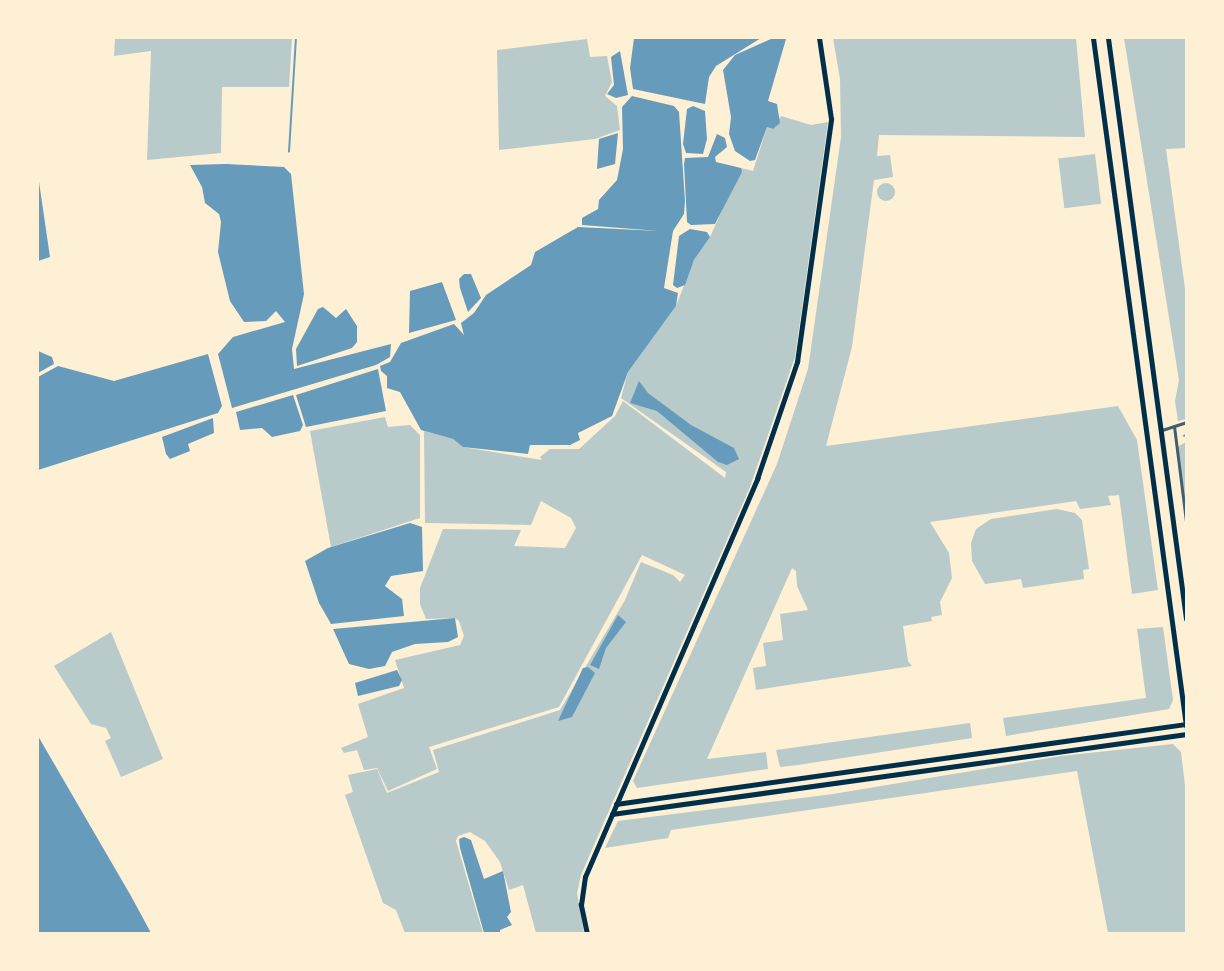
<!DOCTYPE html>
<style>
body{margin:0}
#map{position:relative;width:1224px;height:971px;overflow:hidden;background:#fdf0d5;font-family:"Nunito Sans",sans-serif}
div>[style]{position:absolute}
.green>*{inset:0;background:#b9caca;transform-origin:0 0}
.round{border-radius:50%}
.water>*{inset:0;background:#669bbc}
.stream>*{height:1.5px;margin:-0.75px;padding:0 0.75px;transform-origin:0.75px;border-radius:0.75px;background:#669bbc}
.minor>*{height:3px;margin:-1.5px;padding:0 1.5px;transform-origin:1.5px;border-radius:1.5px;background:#3f606c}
.secondary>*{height:4.5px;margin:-2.25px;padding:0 2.25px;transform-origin:2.25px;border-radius:2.25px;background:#003049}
.primary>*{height:5px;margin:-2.5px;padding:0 2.5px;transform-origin:2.5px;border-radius:2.5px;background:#003049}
span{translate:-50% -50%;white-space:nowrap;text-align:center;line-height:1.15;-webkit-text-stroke:6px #fdf0d5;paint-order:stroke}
.frame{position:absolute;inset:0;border:39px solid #fdf0d5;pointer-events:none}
</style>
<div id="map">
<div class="green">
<div style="clip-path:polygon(115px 38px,292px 38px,289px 87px,222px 87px,221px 153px,147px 160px,151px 51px,114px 56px)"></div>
<div style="clip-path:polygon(833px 38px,1076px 38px,1085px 137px,879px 135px,877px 156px,890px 155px,893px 177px,874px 180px,852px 347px,826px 446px,1118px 406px,1137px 440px,1158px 590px,1132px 594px,1119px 495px,1108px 496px,1111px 505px,1080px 509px,1076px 501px,930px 522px,949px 553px,952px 578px,940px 602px,942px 615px,931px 617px,932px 621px,903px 626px,908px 661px,912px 666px,756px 690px,753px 668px,766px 666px,763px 643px,783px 640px,780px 614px,808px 610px,797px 586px,796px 571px,792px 568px,707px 759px,766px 752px,768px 769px,637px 788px,633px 781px,777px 464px,808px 369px,841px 137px,840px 79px)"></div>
<div style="clip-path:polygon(1124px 38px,1186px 38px,1186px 148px,1166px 149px,1186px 296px,1186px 419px,1178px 421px,1175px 401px,1179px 380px)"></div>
<div style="clip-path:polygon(587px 39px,590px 57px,607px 56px,612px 82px,605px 96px,617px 106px,620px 130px,595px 139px,499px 150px,497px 50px)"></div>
<div style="clip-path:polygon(781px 116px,811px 125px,828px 122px,795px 357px,750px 487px,581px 875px,577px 893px,584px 933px,536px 933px,523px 885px,509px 890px,500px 862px,485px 841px,470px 832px,458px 836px,456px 841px,483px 933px,405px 933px,396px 910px,383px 903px,345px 795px,353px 792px,348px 775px,377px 769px,387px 793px,439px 772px,433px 750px,560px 710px,625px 600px,641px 562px,673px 575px,680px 582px,685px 575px,642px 555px,559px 707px,429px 747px,437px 769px,388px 791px,377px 768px,364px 770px,357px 750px,344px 753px,341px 748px,368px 737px,358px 704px,404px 688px,395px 660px,460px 645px,464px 636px,459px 621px,455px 618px,426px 619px,420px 604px,420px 588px,443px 529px,521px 530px,514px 546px,565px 548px,576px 528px,571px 518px,541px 501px,531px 525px,425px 523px,424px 431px,453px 439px,463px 447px,542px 460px,540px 457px,550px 449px,579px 449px,615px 416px,623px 401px,725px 478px,726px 472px,621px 398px,628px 372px,676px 306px,694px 260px,710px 237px,741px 168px,753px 171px,767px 127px,773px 129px)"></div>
<div style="left:1095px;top:154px;width:50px;height:37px;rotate:83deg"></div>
<div class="round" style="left:877px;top:183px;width:18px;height:18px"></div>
<div style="clip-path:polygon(385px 417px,388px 427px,410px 425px,420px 435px,420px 518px,331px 547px,310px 431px)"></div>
<div style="clip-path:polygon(1186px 442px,1186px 509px,1177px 447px)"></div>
<div style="clip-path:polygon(1057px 509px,1075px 513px,1082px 520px,1089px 569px,1083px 570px,1084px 579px,1023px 588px,1021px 579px,985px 584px,972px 561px,971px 543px,976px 529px,991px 519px)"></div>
<div style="clip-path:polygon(1163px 627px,1173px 700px,1169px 709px,1006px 736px,1003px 718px,1146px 698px,1137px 629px)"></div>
<div style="clip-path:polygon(111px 632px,163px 759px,121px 777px,105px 741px,111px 738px,106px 728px,91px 724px,54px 666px)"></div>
<div style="clip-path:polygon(970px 723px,972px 738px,798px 765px,780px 767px,776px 750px)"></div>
<div style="clip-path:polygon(1173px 744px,1181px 752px,1186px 794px,1186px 933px,1108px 933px,1077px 771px,671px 830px,668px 838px,605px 848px,618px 821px,833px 794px,1061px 756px)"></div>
</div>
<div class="water">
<div style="clip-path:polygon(634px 38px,761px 38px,716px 66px,709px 77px,705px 104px,633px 89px,630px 68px)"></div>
<div style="clip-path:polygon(773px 38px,786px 39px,768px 101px,777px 104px,780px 123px,773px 129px,767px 127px,755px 160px,750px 161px,735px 151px,729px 134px,731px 117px,723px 70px,735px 55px)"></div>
<div style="clip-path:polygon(620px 51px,628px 95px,616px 98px,607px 94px,614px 85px,611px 57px)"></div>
<div style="clip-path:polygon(632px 96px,674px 106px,679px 112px,685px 201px,684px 214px,673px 231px,664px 288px,678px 293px,676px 306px,628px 372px,612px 416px,578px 433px,580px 440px,570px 445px,530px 445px,528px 454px,463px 447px,453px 439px,421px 430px,400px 392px,387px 388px,387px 376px,381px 371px,380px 366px,390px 362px,401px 343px,454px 324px,464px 335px,461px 323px,474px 313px,486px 295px,531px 265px,535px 252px,578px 227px,659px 231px,582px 225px,582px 218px,598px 209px,599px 200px,617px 180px,623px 149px,622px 107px)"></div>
<div style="clip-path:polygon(693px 106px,705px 111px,707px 139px,703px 154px,686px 153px,683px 144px,687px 109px)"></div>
<div style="clip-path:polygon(618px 133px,615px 164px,597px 169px,599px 139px)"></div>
<div style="clip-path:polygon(717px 134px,725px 138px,727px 147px,715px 157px,716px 162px,741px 168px,742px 172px,715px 224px,691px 225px,687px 222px,684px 164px,685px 158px,708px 157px)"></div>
<div style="clip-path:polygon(226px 164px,284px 167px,291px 174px,304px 294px,292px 349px,294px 369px,391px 344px,390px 357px,376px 365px,232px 408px,218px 354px,233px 337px,285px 322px,276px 311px,266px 321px,244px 322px,230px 301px,218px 252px,221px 222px,219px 214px,205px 203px,202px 187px,190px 165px)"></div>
<div style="clip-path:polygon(38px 175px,50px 257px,38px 261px)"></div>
<div style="clip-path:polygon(690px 229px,707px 232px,710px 237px,694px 260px,685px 285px,677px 288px,673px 285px,679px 236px)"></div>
<div style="clip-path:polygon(464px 274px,471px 274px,481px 298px,468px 312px,460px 288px,459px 279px)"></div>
<div style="clip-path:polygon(442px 282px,456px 320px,409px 333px,410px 291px)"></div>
<div style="clip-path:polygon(323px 307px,336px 318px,346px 309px,357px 326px,357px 342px,352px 348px,297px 366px,296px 349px,318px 309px)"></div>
<div style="clip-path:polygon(38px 351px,52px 357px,54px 364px,38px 373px)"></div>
<div style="clip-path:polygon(208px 354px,222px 406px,218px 413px,38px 470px,38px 377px,58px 366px,114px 381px)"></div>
<div style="clip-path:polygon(378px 369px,386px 411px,306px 427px,296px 395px)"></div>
<div style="clip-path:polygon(639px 381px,648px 393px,691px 425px,734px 448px,739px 459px,727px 465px,718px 462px,657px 411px,630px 403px)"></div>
<div style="clip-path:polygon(293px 395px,303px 425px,300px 431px,272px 437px,262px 428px,240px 430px,236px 412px)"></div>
<div style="clip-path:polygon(213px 418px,214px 433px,188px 444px,190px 451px,170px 459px,166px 454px,162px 437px)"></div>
<div style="clip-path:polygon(410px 523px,422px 527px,423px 571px,391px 576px,385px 586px,402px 599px,404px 616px,331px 624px,319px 603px,305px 561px,328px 548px)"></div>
<div style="clip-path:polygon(618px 615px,626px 622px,606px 648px,599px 669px,590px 665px)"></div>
<div style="clip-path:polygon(455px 618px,458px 637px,448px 642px,415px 644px,392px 652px,385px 666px,369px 669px,349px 664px,333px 629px)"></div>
<div style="clip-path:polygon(588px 667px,595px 673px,572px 717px,558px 721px,583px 668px)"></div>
<div style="clip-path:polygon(397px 670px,402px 680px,399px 686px,358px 696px,355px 683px)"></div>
<div style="clip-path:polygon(38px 736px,131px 896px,151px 933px,38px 933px)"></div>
<div style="clip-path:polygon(464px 837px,471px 840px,484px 879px,503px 871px,511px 912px,507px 917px,512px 925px,500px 930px,500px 933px,484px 933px,460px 848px,459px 839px)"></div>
</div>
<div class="stream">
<div style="left:289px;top:152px;width:114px;rotate:-86.5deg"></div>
<div style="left:1184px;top:436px;width:2px;rotate:-27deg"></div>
</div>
<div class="minor">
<div style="left:1174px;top:426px;width:96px;rotate:82.8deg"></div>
<div style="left:1162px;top:430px;width:25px;rotate:-18deg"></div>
</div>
<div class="secondary">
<div style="left:616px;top:804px;width:576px;rotate:-7.99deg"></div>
<div style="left:612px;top:814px;width:580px;rotate:-7.93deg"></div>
<div style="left:587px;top:934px;width:30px;rotate:-102deg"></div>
<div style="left:581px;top:905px;width:28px;rotate:-82deg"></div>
<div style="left:585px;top:877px;width:434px;rotate:-66.6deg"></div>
<div style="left:757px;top:479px;width:124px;rotate:-71.1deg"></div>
<div style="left:797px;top:362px;width:245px;rotate:-82deg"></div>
<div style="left:831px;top:119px;width:82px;rotate:-98.4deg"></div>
</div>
<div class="primary">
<div style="left:1093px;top:38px;width:694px;rotate:82.3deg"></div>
<div style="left:1108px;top:38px;width:586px;rotate:82.35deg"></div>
</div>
<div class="frame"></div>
</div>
